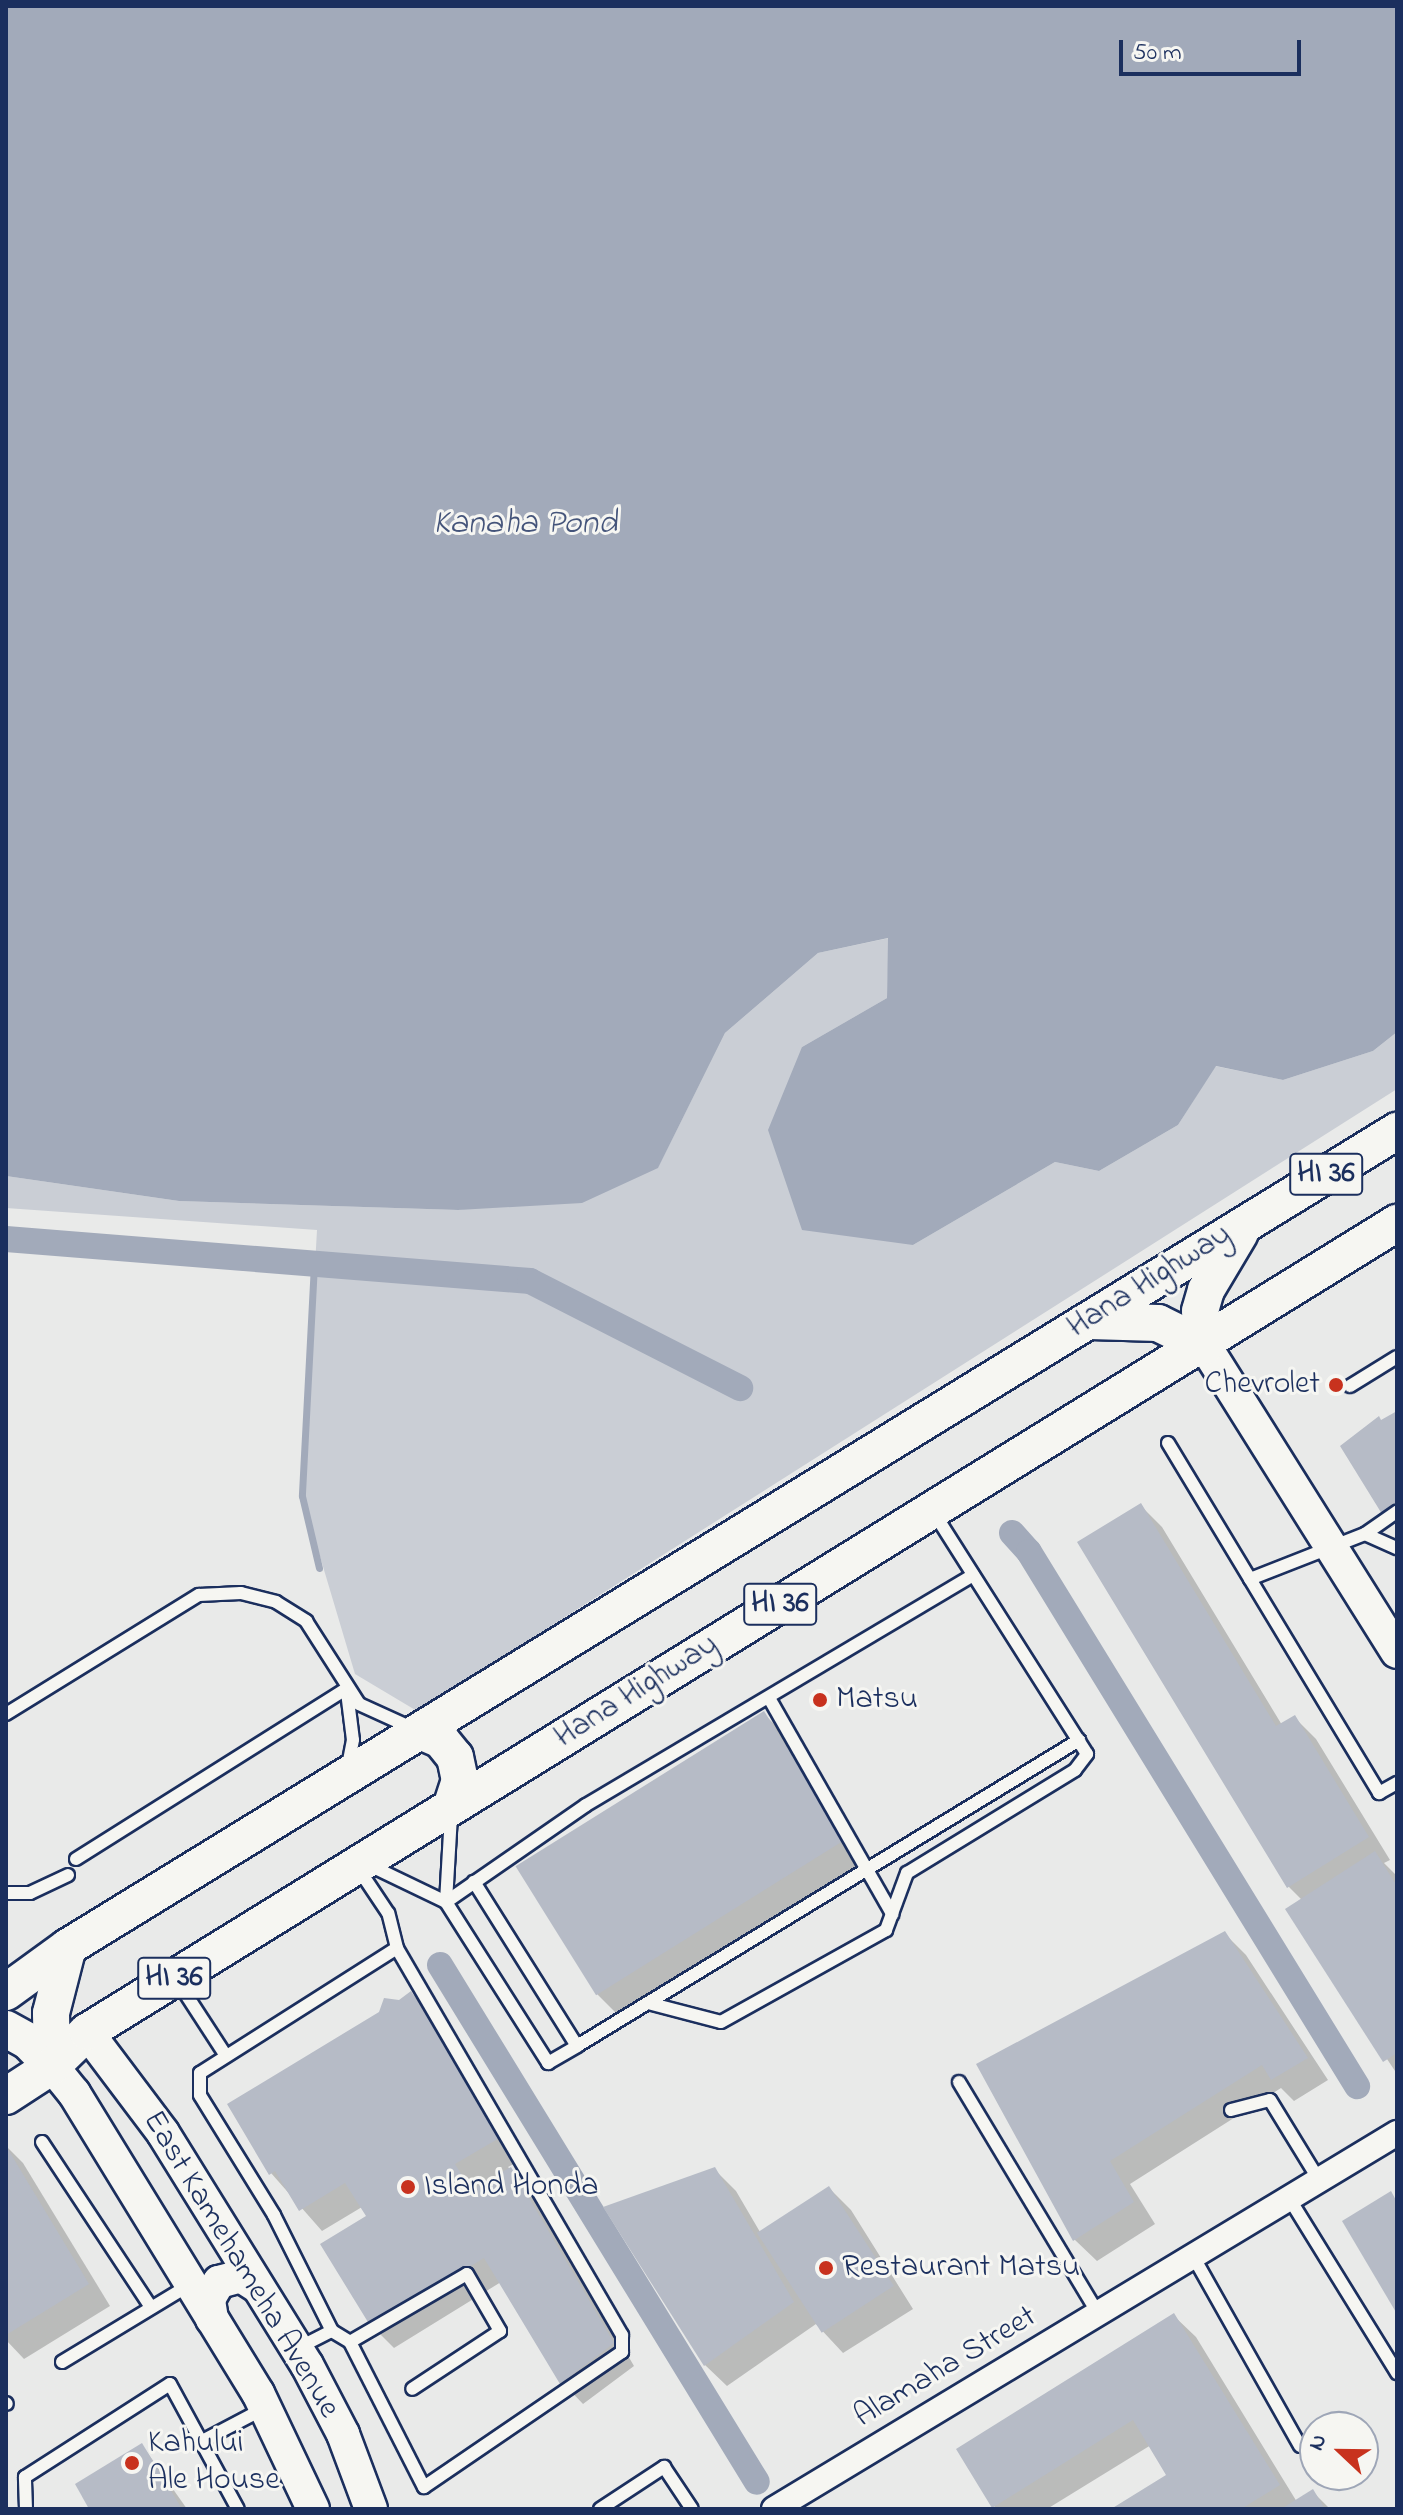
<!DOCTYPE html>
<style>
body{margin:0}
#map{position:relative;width:1403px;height:2515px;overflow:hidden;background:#e9eae9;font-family:"Indie Flower",sans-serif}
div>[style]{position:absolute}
.green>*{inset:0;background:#caced5}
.water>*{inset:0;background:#a2aaba}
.shadow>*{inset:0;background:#0003}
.stream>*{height:7px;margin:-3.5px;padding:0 3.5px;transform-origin:3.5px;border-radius:3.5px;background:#a2aaba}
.canal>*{height:26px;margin:-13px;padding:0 13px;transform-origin:13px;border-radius:13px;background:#a2aaba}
.building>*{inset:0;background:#b6bbc6;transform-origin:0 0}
.roads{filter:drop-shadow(2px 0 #1b2f5e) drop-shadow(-2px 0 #1b2f5e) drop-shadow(0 2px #1b2f5e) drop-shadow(0 -2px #1b2f5e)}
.lane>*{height:12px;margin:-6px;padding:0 6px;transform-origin:6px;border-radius:6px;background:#f6f6f2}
.street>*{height:24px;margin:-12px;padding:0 12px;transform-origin:12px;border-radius:12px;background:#f6f6f2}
.secondary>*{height:32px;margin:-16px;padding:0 16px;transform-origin:16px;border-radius:16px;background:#f6f6f2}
.primary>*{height:36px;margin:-18px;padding:0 18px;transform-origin:18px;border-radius:18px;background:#f6f6f2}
.dots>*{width:22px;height:22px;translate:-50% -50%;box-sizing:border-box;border:4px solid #f6f6f2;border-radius:50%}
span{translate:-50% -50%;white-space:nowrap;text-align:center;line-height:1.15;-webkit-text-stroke:6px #f6f6f2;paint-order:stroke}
.shield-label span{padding:2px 6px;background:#f6f6f2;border:2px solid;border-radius:6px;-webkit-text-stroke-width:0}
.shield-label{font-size:30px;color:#1b2f5e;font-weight:700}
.street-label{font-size:32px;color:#1b2f5e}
.poi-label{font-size:32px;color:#1b2f5e}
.right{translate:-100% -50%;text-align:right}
.left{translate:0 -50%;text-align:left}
.water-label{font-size:34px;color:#44547a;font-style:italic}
.frame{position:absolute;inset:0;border:8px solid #1b2f5e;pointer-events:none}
.north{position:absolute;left:1299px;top:2411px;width:80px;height:80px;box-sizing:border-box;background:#f6f6f2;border:2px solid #9ea6b7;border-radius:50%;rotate:292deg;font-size:22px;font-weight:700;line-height:32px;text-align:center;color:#1b2f5e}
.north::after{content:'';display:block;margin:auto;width:28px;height:36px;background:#c8321e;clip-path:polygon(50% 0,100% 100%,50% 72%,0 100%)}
.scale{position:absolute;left:1119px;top:40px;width:182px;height:36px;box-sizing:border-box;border:4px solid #1b2f5e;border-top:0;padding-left:10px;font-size:24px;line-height:28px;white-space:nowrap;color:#1b2f5e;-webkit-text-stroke:6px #f6f6f2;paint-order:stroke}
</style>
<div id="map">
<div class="green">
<div style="clip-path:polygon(889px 938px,887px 998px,802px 1047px,913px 1245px,1055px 1162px,1099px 1171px,1178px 1125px,1215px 1066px,1283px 1080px,1373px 1051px,1397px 1032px,1397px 1089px,417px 1711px,355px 1674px,302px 1496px,317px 1230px,6px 1208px,6px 1176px,179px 1201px,458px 1210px,658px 1167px,725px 1033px,818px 953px)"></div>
</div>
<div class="water">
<div style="clip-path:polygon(6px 6px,1397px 6px,1397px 1032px,1373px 1051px,1283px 1080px,1216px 1066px,1178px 1125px,1099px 1171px,1055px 1162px,913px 1245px,802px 1230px,768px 1130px,802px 1047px,887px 998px,888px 938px,818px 953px,725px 1033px,658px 1168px,582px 1203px,458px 1210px,179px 1201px,6px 1176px)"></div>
</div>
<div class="shadow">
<div style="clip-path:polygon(1140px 1505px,1162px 1527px,1282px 1725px,1294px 1717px,1316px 1739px,1390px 1860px,1384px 1863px,1397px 1876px,1397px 2074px,1287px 1909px,1302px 1900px,1289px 1887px)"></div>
<div style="clip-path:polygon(764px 1714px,786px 1736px,864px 1862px,619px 2016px,597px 1994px)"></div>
<div style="clip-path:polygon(1224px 1933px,1246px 1955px,1328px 2080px,1294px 2101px,1281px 2088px,1130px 2184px,1155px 2224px,1097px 2261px,1075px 2240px,978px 2064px)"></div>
<div style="clip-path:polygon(411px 1993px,433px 2015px,521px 2160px,508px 2167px,532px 2191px,634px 2366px,583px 2404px,562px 2382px,501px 2282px,394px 2348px,372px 2326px,368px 2217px,362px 2207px,322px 2231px,271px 2173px)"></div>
<div style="clip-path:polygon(6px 2146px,23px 2163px,110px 2306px,24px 2359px,6px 2340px)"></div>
<div style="clip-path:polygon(714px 2169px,736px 2191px,760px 2232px,829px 2188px,851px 2210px,913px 2309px,843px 2353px,816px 2324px,727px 2386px,705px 2365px)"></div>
<div style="clip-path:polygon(1174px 2316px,1196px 2337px,1297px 2502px,1313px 2492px,1330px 2509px,1115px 2509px,1169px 2475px,1151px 2445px,1047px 2509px,996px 2509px,959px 2450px)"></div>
<div style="clip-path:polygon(142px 2445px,187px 2509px,92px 2509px)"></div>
</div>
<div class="stream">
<div style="left:314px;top:1264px;width:232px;rotate:93deg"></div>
<div style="left:302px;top:1496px;width:74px;rotate:76.7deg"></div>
</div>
<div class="canal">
<div style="left:6px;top:1239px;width:526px;rotate:4.58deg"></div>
<div style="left:530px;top:1281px;width:236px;rotate:27deg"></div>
<div style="left:1012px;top:1533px;width:25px;rotate:48deg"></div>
<div style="left:1029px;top:1552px;width:627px;rotate:58.44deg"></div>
<div style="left:440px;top:1965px;width:606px;rotate:58.49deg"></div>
</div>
<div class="building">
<div style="clip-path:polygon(1397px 1411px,1397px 1504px,1382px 1514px,1340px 1446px,1379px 1416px,1381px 1420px)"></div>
<div style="clip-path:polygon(1141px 1503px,1276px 1726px,1295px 1715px,1369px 1837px,1287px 1888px,1077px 1542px)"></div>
<div style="left:764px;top:1711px;width:152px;height:293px;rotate:58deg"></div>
<div style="clip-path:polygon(1375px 1851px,1397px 1886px,1397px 2053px,1383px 2062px,1285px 1909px)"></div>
<div style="clip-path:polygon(1225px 1931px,1308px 2058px,1271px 2080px,1262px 2065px,1110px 2161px,1134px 2202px,1073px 2241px,976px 2064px)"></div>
<div style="clip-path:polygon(411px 1991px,501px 2137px,455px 2164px,471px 2190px,511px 2167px,614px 2343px,560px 2384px,484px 2258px,371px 2327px,320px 2244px,366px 2216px,345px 2183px,299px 2211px,275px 2171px,269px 2175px,227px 2104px,379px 2012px,384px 1998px,399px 2000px)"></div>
<div style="clip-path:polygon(6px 2146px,89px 2284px,6px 2335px)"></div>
<div style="clip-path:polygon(715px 2167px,794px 2302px,704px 2366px,603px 2207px)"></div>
<div style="left:829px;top:2186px;width:119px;height:86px;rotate:57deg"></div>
<div style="clip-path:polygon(1391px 2191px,1397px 2202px,1397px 2314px,1342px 2221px)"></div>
<div style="clip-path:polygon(1174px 2313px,1280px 2485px,1241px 2509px,1111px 2509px,1166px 2475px,1133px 2420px,992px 2508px,956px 2449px)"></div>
<div style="clip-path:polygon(142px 2443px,182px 2509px,89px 2509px,75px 2484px)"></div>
<div style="clip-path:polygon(1313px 2489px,1325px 2509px,1281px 2509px)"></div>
</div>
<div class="roads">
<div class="lane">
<div style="left:1350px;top:1386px;width:55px;rotate:-31.7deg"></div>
<div style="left:1168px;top:1443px;width:409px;rotate:58.9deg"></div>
<div style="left:1379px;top:1793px;width:21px;rotate:-29deg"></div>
<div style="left:1365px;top:1534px;width:39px;rotate:-35deg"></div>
<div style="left:1250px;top:1579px;width:123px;rotate:-21.4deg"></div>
<div style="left:1365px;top:1534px;width:35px;rotate:24deg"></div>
<div style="left:347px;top:1692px;width:48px;rotate:82.9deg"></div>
<div style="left:353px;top:1740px;width:25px;rotate:101deg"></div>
<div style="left:769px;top:1698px;width:249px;rotate:60.3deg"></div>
<div style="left:6px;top:1714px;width:227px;rotate:-31.7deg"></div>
<div style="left:199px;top:1595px;width:42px;rotate:-2.7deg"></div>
<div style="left:241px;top:1593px;width:36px;rotate:14deg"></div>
<div style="left:276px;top:1602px;width:36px;rotate:32deg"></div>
<div style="left:306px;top:1621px;width:98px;rotate:57.4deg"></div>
<div style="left:359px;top:1704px;width:58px;rotate:24.4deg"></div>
<div style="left:76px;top:1859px;width:319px;rotate:-32.2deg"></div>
<div style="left:369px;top:1865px;width:85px;rotate:25.7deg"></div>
<div style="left:446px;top:1902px;width:191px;rotate:57.6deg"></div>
<div style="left:548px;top:2063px;width:34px;rotate:-30deg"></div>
<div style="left:577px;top:2046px;width:194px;rotate:-122.1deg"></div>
<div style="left:6px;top:1893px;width:24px"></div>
<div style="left:30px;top:1893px;width:42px;rotate:-25.3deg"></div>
<div style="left:446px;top:1902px;width:170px;rotate:-34.7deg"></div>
<div style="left:586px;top:1805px;width:450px;rotate:-30.7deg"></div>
<div style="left:446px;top:1902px;width:88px;rotate:-86.7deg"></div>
<div style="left:178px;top:1982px;width:88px;rotate:57deg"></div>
<div style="left:648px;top:2003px;width:75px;rotate:14.6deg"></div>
<div style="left:721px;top:2022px;width:189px;rotate:-29.1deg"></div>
<div style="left:886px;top:1930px;width:61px;rotate:-69.8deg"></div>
<div style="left:907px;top:1873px;width:197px;rotate:-31.5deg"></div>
<div style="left:1075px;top:1770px;width:20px;rotate:-53deg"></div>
<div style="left:1087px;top:1754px;width:285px;rotate:-122.4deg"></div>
<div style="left:577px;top:2046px;width:588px;rotate:-31.36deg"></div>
<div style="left:959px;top:2082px;width:270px;rotate:59deg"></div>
<div style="left:1231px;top:2110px;width:40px;rotate:-14.4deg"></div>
<div style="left:1270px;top:2100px;width:94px;rotate:58.5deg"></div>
<div style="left:42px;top:2142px;width:198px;rotate:56.6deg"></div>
<div style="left:1289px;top:2198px;width:206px;rotate:58.3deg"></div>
<div style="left:1193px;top:2256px;width:218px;rotate:60.6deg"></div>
<div style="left:332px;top:2331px;width:130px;rotate:-116.6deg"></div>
<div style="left:274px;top:2215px;width:141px;rotate:-121.7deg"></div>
<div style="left:200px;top:2095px;width:22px;rotate:-90deg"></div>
<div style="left:200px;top:2073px;width:233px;rotate:-32.4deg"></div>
<div style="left:397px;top:1948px;width:36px;rotate:-104deg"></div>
<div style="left:388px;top:1913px;width:54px;rotate:-123.7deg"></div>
<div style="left:350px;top:2342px;width:135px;rotate:-30.2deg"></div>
<div style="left:467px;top:2274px;width:66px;rotate:59.9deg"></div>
<div style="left:500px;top:2331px;width:105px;rotate:146.6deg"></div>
<div style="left:298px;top:2348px;width:38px;rotate:-27deg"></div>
<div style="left:332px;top:2331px;width:21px;rotate:31deg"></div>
<div style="left:350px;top:2342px;width:163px;rotate:63deg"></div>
<div style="left:424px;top:2487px;width:240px;rotate:-34.3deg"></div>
<div style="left:622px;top:2352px;width:17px;rotate:-90deg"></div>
<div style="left:622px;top:2335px;width:448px;rotate:-120.2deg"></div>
<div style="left:62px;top:2362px;width:151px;rotate:-31.2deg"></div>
<div style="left:6px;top:2403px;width:1px;rotate:45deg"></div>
<div style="left:204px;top:2440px;width:67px;rotate:-27.7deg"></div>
<div style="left:26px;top:2509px;width:32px;rotate:-92deg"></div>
<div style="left:25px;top:2477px;width:172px;rotate:-32.7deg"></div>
<div style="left:170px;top:2384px;width:142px;rotate:61.5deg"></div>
<div style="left:600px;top:2509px;width:77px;rotate:-33.3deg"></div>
<div style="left:664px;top:2467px;width:50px;rotate:56.3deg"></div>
</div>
<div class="street">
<div style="left:774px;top:2509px;width:728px;rotate:-31.11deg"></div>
</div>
<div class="secondary">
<div style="left:1205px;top:1346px;width:361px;rotate:57.9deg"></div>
<div style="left:87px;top:2032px;width:126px;rotate:53deg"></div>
<div style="left:163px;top:2133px;width:273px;rotate:58.2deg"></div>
<div style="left:307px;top:2365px;width:78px;rotate:62.4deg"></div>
<div style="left:343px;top:2434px;width:80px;rotate:69.5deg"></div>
<div style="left:52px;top:2066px;width:35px;rotate:51deg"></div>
<div style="left:74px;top:2093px;width:352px;rotate:58.5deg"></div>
<div style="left:258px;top:2393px;width:128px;rotate:64.6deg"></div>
<div style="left:212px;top:2319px;width:20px;rotate:-99deg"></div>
<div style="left:209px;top:2299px;width:20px;rotate:-60deg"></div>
<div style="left:219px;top:2282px;width:23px;rotate:-15deg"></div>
<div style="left:241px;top:2276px;width:20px;rotate:33deg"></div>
</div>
<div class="primary">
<div style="left:1090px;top:1321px;width:68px;rotate:1.7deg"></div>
<div style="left:1158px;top:1323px;width:52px;rotate:26.1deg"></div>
<div style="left:1205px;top:1346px;width:35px;rotate:-98deg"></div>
<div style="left:1200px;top:1311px;width:22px;rotate:-74deg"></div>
<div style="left:1206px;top:1290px;width:66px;rotate:-59.2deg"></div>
<div style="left:420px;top:1731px;width:23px;rotate:23deg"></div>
<div style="left:441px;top:1740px;width:22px;rotate:51deg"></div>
<div style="left:455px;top:1757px;width:24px;rotate:78deg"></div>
<div style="left:460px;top:1780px;width:28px;rotate:108deg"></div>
<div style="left:6px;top:1992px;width:77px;rotate:-36deg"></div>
<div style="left:68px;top:1947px;width:1560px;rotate:-31.55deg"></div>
<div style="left:6px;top:2029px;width:26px;rotate:29deg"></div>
<div style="left:29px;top:2042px;width:33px;rotate:46deg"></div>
<div style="left:52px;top:2066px;width:53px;rotate:-91.1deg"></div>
<div style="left:51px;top:2013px;width:68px;rotate:-75.6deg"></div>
<div style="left:6px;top:2096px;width:55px;rotate:-33.1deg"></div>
<div style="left:52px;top:2066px;width:49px;rotate:-44.2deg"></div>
<div style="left:87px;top:2032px;width:1540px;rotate:-31.7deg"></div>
</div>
</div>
<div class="dots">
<div style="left:1336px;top:1385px;background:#c8321e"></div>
<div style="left:820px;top:1700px;background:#c8321e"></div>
<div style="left:408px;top:2187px;background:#c8321e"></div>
<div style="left:826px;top:2268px;background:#c8321e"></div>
<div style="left:132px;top:2463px;background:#c8321e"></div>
</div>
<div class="shield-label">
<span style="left:1326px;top:1174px">HI 36</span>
<span style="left:780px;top:1604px">HI 36</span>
<span style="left:174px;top:1978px">HI 36</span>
</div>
<div class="street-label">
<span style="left:1150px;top:1282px;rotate:-32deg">Hana Highway</span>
<span style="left:637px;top:1692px;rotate:-32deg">Hana Highway</span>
<span style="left:240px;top:2265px;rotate:59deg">East Kamehameha Avenue</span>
<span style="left:946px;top:2368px;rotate:-31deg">Alamaha Street</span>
</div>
<div class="poi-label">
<span class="right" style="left:1320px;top:1385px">Chevrolet</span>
<span class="left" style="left:836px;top:1700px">Matsu</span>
<span class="left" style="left:424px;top:2187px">Island Honda</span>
<span class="left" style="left:842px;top:2268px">Restaurant Matsu</span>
<span class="left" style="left:148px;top:2463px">Kahului<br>Ale House</span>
</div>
<div class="water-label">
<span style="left:525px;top:525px">Kanaha Pond</span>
</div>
<div class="frame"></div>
<div class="north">N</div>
<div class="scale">50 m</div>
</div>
